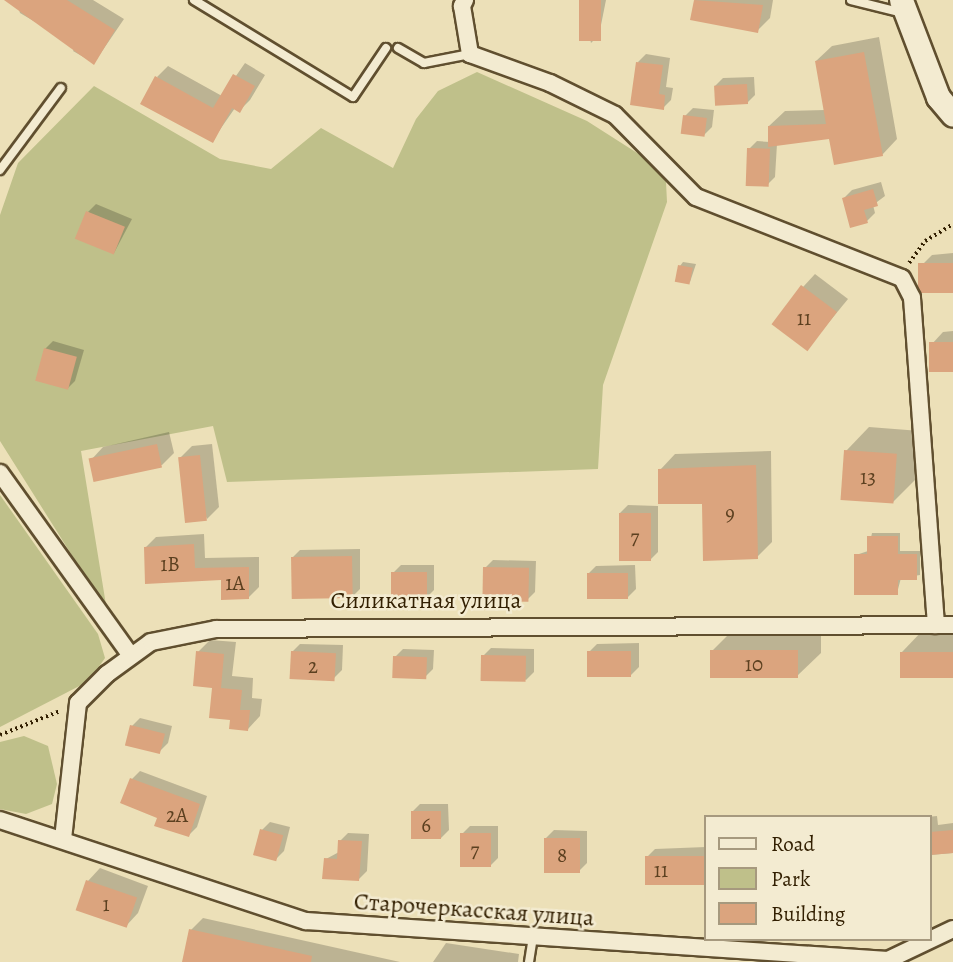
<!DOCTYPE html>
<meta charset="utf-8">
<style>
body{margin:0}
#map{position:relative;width:953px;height:962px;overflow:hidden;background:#ece0b8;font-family:Alegreya,serif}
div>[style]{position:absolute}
.green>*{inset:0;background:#bfc08a}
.shadow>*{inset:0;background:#0003}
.building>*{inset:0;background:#dba47e;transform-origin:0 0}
.path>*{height:3.5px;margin-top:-1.75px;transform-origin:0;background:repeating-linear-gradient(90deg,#321f01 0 2px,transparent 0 5.5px)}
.roads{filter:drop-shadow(2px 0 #604f2f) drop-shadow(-2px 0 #604f2f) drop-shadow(0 2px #604f2f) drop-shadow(0 -2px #604f2f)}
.lane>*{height:8px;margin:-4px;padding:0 4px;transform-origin:4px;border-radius:4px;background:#f3ebd1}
.street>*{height:16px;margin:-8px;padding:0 8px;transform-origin:8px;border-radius:8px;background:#f3ebd1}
.secondary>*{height:23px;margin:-11.5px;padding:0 11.5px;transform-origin:11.5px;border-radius:11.5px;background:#f3ebd1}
span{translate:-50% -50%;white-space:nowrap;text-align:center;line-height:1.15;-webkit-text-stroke:5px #f3ebd1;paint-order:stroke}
.number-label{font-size:21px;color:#5c4020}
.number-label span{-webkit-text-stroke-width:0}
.street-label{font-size:24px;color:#321f01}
.legend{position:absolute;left:704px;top:815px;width:228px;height:126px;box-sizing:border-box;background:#f3ebd1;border:2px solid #a6997e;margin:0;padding:9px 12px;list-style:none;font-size:21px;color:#321f01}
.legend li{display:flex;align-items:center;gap:14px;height:35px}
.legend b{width:35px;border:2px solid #a6997e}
</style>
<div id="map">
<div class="green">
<div style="clip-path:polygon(477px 72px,587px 121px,645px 158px,666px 182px,667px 202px,603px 385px,598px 469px,227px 482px,213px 426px,81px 451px,107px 611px,0 441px,0 215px,18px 163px,94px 86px,220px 159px,271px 169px,321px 128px,393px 168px,416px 119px,438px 91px)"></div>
<div style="clip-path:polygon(0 495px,98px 634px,105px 658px,89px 681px,0 727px)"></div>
<div style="clip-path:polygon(24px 736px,48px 746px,57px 784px,52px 804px,26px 814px,0 809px,0 742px)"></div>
</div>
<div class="shadow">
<div style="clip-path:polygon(16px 0,93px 0,124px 19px,94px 63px,73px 51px,76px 46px,20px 13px)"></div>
<div style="clip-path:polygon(581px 0,606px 0,599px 35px,591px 43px)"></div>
<div style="clip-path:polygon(695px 0,773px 0,770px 18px,757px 31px,692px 19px)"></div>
<div style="clip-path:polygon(879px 37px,897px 139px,882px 155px,830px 138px,777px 144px,775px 177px,767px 185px,749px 149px,757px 141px,770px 142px,769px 126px,785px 111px,825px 110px,816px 61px,832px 46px)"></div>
<div style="clip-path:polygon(646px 54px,670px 58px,666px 87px,673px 88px,671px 100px,663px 108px,638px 62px)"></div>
<div style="clip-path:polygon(245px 63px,265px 75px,250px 100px,239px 111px,235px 108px,212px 141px,157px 77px,168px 66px,222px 96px)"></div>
<div style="clip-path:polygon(754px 77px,755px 95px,747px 103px,715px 86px,723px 78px)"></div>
<div style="clip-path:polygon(693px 108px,714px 110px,712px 127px,704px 135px,685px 116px)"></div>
<div style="clip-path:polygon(881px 182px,885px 196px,873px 205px,875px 213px,867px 221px,844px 198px,852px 190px)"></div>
<div style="clip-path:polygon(96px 204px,132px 219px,114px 253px,88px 212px)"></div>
<div style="clip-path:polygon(953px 253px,953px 291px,920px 267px,932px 255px)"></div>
<div style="clip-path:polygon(683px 262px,696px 264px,690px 282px,680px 266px)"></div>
<div style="clip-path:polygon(815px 274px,848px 299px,807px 349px,803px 287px)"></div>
<div style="clip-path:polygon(953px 331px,953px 370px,931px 345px,943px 332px)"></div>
<div style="clip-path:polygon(53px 341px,84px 350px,75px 381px,67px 389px,45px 349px)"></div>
<div style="clip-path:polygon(869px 427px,920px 431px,916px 479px,892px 503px,846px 451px)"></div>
<div style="clip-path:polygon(169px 432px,174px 453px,162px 465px,91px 460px,103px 447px)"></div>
<div style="clip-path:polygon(212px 444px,219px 507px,207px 519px,180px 458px,192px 446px)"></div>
<div style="clip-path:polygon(771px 451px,772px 542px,757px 557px,704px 502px,660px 470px,675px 454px)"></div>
<div style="clip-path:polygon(628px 505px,658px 506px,658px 552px,650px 560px,620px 513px)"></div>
<div style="clip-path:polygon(872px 533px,900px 533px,900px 551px,920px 551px,920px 575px,901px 578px,897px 593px,856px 555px,868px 551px)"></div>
<div style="clip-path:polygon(204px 534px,205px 558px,259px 557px,259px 587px,248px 598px,223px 578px,147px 583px,145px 548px,156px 537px)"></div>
<div style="clip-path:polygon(360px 549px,360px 589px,352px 597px,292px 558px,300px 550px)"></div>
<div style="clip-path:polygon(493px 560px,536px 561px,535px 592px,527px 600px,485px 568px)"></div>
<div style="clip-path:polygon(401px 565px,434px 565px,434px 590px,426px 598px,393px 573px)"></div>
<div style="clip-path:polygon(635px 565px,636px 589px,628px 597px,588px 574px,596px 566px)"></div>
<div style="clip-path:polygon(736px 627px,821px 627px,821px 653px,797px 676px,712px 651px)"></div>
<div style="clip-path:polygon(925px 628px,953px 629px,953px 676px,902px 652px)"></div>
<div style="clip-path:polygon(210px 640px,236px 642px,232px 676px,253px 678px,252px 698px,262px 699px,260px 716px,248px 729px,232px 719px,198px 652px)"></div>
<div style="clip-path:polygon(639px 643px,639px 667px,631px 675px,589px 652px,597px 644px)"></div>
<div style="clip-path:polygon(300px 644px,343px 645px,342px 670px,334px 678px,292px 652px)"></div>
<div style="clip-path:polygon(491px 648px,534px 649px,534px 672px,526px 680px,483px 656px)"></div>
<div style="clip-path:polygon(403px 649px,434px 650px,433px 669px,425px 677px,395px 657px)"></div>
<div style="clip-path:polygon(140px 718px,172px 726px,168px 743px,160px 751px,132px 726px)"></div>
<div style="clip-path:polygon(140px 771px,207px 796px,197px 827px,189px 835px,159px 818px,132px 779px)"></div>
<div style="clip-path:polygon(420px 804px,448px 804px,449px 830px,441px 838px,412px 812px)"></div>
<div style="clip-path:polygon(937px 816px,938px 825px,953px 823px,953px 853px,930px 855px,930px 817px,926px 817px)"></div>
<div style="clip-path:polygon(270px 822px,290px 827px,284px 851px,276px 859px,262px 830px)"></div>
<div style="clip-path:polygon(470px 826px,498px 826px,498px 858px,490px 866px,462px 834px)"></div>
<div style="clip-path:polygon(554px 830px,587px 831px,587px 863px,579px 871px,546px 838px)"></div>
<div style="clip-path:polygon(348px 833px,369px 834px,367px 871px,359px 879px,326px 859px,339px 852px,340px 841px)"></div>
<div style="clip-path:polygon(706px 847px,706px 881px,647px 883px,647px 857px,655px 849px)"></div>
<div style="clip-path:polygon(100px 868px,148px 886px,138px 913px,126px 926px,88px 881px)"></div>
<div style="clip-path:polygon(203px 918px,400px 962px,184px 962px,191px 930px)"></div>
<div style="clip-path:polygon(446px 943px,519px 954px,518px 962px,433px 962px)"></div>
</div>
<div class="building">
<div style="clip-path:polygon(4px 0,67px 0,115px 30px,94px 65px)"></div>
<div style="left:579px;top:0;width:22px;height:41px"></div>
<div style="clip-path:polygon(694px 0,763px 5px,758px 33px,690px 20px)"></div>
<div style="clip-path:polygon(864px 52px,883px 156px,834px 165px,829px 139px,768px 147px,768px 126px,826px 124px,815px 61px)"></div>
<div style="clip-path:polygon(636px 62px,663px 65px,659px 94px,665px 95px,664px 110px,630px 105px)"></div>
<div style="clip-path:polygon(233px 74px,255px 86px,240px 113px,232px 108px,213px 143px,140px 104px,155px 76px,213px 108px)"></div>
<div style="left:747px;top:84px;width:20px;height:33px;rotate:87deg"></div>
<div style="left:683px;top:115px;width:24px;height:19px;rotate:7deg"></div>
<div style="left:747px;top:148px;width:23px;height:38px;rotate:2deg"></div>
<div style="clip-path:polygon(873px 189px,878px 206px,864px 210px,868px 223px,850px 228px,842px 198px)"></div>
<div style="left:86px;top:211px;width:42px;height:30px;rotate:22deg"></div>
<div style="left:953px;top:263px;width:30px;height:35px;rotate:90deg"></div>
<div style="left:678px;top:265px;width:15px;height:17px;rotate:11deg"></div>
<div style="left:801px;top:285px;width:45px;height:49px;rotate:37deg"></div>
<div style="left:953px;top:342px;width:30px;height:24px;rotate:90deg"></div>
<div style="left:44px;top:348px;width:34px;height:34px;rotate:15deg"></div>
<div style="left:157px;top:444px;width:24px;height:70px;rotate:78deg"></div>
<div style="left:844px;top:450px;width:53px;height:50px;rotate:4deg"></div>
<div style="left:200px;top:455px;width:66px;height:22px;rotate:84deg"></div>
<div style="clip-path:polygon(756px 465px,758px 559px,703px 561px,702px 504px,658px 504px,658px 469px)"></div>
<div style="left:619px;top:513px;width:32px;height:48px"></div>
<div style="clip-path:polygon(867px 536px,898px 536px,898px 554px,917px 554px,917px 580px,898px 580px,898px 595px,854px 595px,854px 554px,867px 554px)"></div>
<div style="clip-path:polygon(194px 544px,195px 568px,249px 567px,249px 599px,221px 600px,221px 580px,145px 584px,144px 547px)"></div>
<div style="left:352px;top:556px;width:42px;height:61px;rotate:89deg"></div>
<div style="left:483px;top:567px;width:46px;height:34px;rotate:1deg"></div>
<div style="left:391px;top:572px;width:36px;height:28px"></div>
<div style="left:587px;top:573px;width:41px;height:26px"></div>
<div style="left:710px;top:650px;width:88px;height:28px"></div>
<div style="clip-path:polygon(196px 651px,224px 654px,221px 688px,242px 690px,240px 710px,250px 710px,248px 731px,229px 729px,230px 720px,209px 718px,212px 688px,193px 686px)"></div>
<div style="left:291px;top:651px;width:45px;height:28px;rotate:3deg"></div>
<div style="left:587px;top:651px;width:44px;height:26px"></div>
<div style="left:900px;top:652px;width:53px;height:26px"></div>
<div style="left:481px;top:655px;width:45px;height:26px;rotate:1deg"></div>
<div style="left:393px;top:656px;width:34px;height:22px;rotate:2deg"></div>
<div style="left:130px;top:725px;width:36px;height:21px;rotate:14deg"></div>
<div style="clip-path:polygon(130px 778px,200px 804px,189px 837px,154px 826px,157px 818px,120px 803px)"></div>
<div style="left:441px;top:811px;width:28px;height:30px;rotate:90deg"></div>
<div style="left:260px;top:829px;width:24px;height:27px;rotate:15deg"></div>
<div style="clip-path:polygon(953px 830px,953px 853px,930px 855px,930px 832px)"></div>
<div style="left:460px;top:833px;width:31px;height:34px"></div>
<div style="left:544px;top:838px;width:36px;height:35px"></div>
<div style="clip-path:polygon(338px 840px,362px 841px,359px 881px,322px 879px,324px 858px,337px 859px)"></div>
<div style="left:645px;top:856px;width:61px;height:29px"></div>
<div style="left:86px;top:880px;width:54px;height:32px;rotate:19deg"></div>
<div style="clip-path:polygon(189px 929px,312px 956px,311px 962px,182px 962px)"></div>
</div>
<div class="path">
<div style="left:909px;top:263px;width:27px;rotate:-54deg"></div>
<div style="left:925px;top:241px;width:33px;rotate:-31deg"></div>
<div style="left:0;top:735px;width:65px;rotate:-21.8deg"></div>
</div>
<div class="roads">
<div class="lane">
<div style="left:194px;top:0;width:186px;rotate:31.4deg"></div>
<div style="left:353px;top:97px;width:59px;rotate:-56deg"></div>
<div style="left:851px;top:0;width:54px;rotate:14deg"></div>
<div style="left:398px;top:48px;width:30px;rotate:30deg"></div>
<div style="left:424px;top:63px;width:47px;rotate:-11.1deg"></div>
<div style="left:0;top:170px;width:102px;rotate:-53.4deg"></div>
<div style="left:529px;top:962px;width:26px;rotate:-81deg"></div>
</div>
<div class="street">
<div style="left:465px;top:0;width:7px;rotate:117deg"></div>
<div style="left:462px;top:6px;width:49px;rotate:80.5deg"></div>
<div style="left:470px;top:54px;width:85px;rotate:19.9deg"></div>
<div style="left:550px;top:83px;width:72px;rotate:26.2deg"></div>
<div style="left:615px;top:115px;width:115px;rotate:45.4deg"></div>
<div style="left:696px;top:197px;width:221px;rotate:21.5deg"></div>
<div style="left:902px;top:278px;width:22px;rotate:63deg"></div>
<div style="left:912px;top:298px;width:328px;rotate:85.8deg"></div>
<div style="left:0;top:473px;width:225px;rotate:54.4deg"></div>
<div style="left:0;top:820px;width:322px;rotate:18.3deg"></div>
<div style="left:306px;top:921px;width:583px;rotate:3.83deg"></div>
<div style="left:888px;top:960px;width:72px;rotate:-25.5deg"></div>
<div style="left:63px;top:839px;width:137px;rotate:-83.7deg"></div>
<div style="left:78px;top:703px;width:41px;rotate:-45deg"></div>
<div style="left:107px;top:674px;width:54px;rotate:-36deg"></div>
<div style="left:151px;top:642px;width:66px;rotate:-11.3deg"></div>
<div style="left:216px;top:629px;width:737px;rotate:-0.31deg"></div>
</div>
<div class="secondary">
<div style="left:901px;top:0;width:104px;rotate:69.1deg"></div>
<div style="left:938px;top:97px;width:23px;rotate:50deg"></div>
</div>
</div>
<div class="number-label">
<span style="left:804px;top:318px">11</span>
<span style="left:868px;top:477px">13</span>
<span style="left:730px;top:513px">9</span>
<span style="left:635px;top:537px">7</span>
<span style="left:170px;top:564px">1В</span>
<span style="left:235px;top:583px">1А</span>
<span style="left:754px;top:664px">10</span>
<span style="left:313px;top:666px">2</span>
<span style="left:177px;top:815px">2А</span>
<span style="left:426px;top:825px">6</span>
<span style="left:475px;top:850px">7</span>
<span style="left:562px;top:855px">8</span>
<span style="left:661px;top:870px">11</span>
<span style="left:106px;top:904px">1</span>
</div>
<div class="street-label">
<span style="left:426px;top:601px">Силикатная улица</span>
<span style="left:474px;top:910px;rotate:4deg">Старочеркасская улица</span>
</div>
<ul class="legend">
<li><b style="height:9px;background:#f3ebd1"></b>Road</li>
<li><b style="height:19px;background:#bfc08a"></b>Park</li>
<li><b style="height:19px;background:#dba47e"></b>Building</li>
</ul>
</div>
